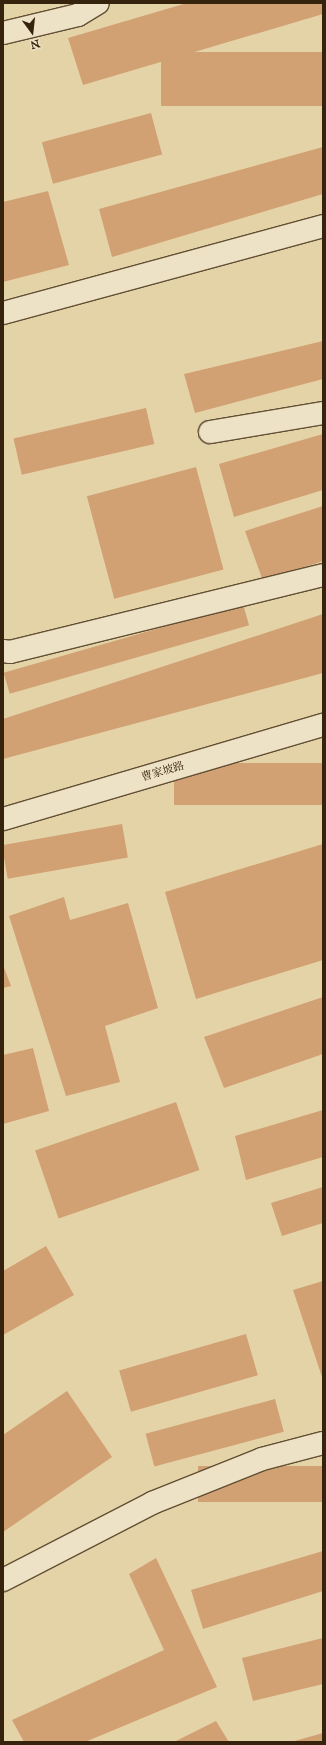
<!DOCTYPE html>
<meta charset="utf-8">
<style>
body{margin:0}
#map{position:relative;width:326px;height:1745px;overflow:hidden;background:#e5d3a8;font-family:"IM FELL Great Primer","Noto Serif SC",serif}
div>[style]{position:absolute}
.building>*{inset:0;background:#d1a073;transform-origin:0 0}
.roads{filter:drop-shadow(1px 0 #624f34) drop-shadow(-1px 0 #624f34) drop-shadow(0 1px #624f34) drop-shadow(0 -1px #624f34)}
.minor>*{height:22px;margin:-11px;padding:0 11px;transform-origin:11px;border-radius:11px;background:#eee2c6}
.tertiary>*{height:22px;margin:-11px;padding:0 11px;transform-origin:11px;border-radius:11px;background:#eee2c6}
span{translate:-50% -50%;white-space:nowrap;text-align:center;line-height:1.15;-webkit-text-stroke:3px #eee2c6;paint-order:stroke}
.street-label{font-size:11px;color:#36230d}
.frame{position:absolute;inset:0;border:4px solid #36230d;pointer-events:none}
.north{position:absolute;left:12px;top:12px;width:40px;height:40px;-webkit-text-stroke:3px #eee2c6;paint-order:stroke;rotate:165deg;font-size:11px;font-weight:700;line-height:16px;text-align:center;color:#36230d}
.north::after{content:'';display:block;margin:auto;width:14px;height:18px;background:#36230d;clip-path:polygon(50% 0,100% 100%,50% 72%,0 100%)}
</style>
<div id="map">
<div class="building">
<div style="clip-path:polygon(187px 3px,323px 3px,323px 14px,83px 85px,68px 38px)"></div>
<div style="left:323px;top:52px;width:54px;height:162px;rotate:90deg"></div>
<div style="left:151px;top:113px;width:43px;height:113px;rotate:75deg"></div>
<div style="clip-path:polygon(323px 147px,323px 194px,112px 257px,99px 209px)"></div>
<div style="clip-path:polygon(48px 191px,69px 265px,3px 282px,3px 202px)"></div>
<div style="clip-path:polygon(323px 341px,323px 379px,195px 413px,184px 374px)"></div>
<div style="left:146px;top:408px;width:37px;height:136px;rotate:77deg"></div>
<div style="clip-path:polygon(323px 434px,323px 490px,234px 517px,219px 464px)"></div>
<div style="left:196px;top:467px;width:106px;height:113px;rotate:75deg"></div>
<div style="clip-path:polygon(323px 506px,323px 561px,263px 581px,245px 531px)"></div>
<div style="left:243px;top:604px;width:22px;height:249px;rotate:74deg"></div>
<div style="clip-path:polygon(323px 614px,323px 673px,3px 759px,3px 719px)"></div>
<div style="left:323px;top:763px;width:42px;height:149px;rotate:90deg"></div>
<div style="left:122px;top:824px;width:34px;height:122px;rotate:80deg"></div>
<div style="clip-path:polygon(323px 844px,323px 960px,196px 999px,165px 892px)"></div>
<div style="clip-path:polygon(64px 897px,70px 920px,128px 903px,158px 1008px,105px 1026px,120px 1082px,66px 1096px,9px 916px)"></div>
<div style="clip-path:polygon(3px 965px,11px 986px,3px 988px)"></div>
<div style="clip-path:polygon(323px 997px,323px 1054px,224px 1088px,204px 1037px)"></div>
<div style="clip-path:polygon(33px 1048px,49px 1111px,3px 1124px,3px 1055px)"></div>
<div style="left:176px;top:1102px;width:72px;height:149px;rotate:71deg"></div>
<div style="clip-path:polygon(323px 1110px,323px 1157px,246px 1180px,235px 1136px)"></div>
<div style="clip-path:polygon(323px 1187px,323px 1223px,282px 1236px,271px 1203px)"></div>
<div style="clip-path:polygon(46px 1246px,74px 1295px,3px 1335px,3px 1271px)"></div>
<div style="clip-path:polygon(323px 1281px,323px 1380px,293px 1290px)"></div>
<div style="left:246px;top:1334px;width:43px;height:132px;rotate:74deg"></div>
<div style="clip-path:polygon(67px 1391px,112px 1457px,3px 1532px,3px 1435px)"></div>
<div style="left:275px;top:1399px;width:34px;height:134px;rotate:75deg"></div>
<div style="left:323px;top:1466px;width:36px;height:125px;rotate:90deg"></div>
<div style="clip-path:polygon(323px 1551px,323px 1591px,203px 1629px,191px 1590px)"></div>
<div style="clip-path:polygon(156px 1558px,217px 1687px,85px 1742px,24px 1742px,12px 1720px,164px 1650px,129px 1574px)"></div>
<div style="clip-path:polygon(323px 1638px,323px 1684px,253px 1701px,242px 1658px)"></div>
<div style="clip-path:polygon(216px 1721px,229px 1742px,174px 1742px)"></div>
<div style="clip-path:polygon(323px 1733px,323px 1742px,291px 1742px)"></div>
</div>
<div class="roads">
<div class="minor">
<div style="left:3px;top:33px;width:77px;rotate:-13.5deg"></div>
<div style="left:78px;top:15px;width:23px;rotate:-31deg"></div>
<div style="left:3px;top:313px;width:332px;rotate:-15.2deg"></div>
<div style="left:210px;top:432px;width:115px;rotate:-9.5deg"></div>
<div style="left:3px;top:651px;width:7px;rotate:8deg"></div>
<div style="left:10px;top:652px;width:322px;rotate:-13.8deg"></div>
<div style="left:3px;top:1580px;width:168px;rotate:-27.3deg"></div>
<div style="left:152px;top:1503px;width:118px;rotate:-21.8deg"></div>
<div style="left:262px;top:1459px;width:63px;rotate:-14.7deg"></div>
</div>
<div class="tertiary">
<div style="left:3px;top:819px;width:334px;rotate:-16.4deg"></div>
</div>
</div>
<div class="street-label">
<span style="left:163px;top:772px;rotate:-16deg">曹家坡路</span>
</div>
<div class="frame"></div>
<div class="north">N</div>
</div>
